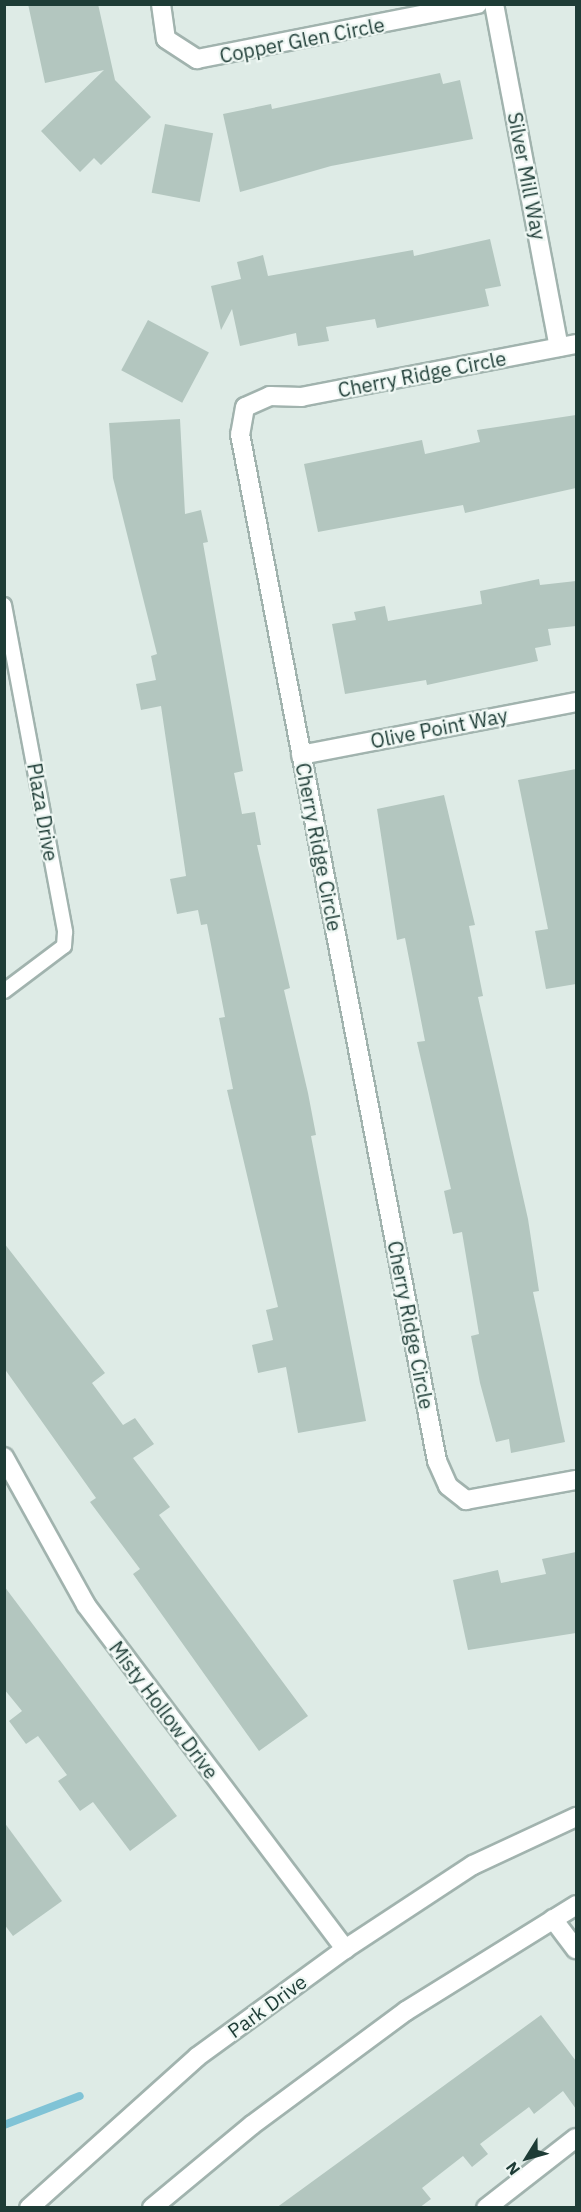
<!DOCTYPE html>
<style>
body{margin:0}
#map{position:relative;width:581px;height:2212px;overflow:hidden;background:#deebe6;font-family:"IBM Plex Sans",sans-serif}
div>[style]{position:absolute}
.stream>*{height:8px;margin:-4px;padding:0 4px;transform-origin:4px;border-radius:4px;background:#80c3d6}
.building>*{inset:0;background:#b3c6bf;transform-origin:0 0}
.roads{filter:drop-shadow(2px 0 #a1b3ae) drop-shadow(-2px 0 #a1b3ae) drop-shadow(0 2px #a1b3ae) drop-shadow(0 -2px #a1b3ae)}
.lane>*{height:14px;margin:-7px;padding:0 7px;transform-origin:7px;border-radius:7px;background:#fff}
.street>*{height:18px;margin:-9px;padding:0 9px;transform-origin:9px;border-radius:9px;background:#fff}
.secondary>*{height:18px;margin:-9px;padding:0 9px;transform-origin:9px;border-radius:9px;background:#fff}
span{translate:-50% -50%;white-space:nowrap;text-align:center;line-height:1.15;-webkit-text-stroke:4.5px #eef7f3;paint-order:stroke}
.street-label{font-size:20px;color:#1e3c36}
.frame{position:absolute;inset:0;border:6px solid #1e3c36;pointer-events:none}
.north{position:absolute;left:497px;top:2128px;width:60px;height:60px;-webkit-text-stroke:4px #eef7f3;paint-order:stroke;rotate:233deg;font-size:16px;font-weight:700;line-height:24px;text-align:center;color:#1e3c36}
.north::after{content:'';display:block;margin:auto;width:21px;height:27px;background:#1e3c36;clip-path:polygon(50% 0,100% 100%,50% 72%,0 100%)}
</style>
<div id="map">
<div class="stream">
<div style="left:4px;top:2125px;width:81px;rotate:-20.9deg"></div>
</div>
<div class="building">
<div style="clip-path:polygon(28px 4px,98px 4px,115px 80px,151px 117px,101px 165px,94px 158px,80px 172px,41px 131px,104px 70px,45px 83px)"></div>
<div style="clip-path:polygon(440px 73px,443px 84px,460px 80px,473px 139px,331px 166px,240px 192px,223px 114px,271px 104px,272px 109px)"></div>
<div style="left:165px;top:124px;width:49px;height:70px;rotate:11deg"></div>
<div style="clip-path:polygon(490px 239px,501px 286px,485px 289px,489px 306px,377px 328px,375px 319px,326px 327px,329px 341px,298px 346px,296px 333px,240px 346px,232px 309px,221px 330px,211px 286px,241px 279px,237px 262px,263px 255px,268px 276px,413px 250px,414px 256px)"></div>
<div style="left:148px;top:320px;width:69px;height:57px;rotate:28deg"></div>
<div style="clip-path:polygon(576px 415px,576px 488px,465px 513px,463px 505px,318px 532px,304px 464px,422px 440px,425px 454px,480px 442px,477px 430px)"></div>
<div style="clip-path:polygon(180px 419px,185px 514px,201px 510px,208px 542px,203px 543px,243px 771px,234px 773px,242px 814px,255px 812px,261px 845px,257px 845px,290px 988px,284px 990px,308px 1093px,316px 1135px,311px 1136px,366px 1421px,298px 1433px,286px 1367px,258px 1373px,252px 1345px,273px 1340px,266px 1310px,278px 1307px,227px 1090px,233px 1089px,219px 1018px,225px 1017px,207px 924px,201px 925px,198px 910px,177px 914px,170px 879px,186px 876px,161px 706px,141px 710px,136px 684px,156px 680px,151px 656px,157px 654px,113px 478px,109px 423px)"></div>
<div style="clip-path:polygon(539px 579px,540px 585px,576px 581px,576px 626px,548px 629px,551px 645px,535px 648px,538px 661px,427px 685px,426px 680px,345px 694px,332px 624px,356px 620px,354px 612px,385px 606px,388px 621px,482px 604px,480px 591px)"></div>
<div style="clip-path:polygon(576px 769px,576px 984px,546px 989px,535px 931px,548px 929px,518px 780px)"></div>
<div style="clip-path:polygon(444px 795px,475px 925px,469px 926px,483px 996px,478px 997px,528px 1219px,539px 1291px,533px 1292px,565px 1442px,511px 1453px,509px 1439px,496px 1442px,480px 1383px,471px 1336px,479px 1334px,462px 1232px,453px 1234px,444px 1191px,451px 1189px,417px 1042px,425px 1041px,405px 938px,397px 940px,377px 809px)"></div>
<div style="clip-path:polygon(4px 1243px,105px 1373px,92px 1383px,123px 1425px,135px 1418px,154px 1444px,133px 1458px,170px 1507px,159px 1515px,308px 1716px,259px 1751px,133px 1574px,140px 1569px,90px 1502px,96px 1498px,4px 1368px)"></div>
<div style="clip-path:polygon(576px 1552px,576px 1633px,468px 1650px,453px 1580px,498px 1570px,501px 1583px,546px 1574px,542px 1559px)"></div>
<div style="clip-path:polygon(4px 1586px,177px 1816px,130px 1851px,93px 1802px,80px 1811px,58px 1781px,67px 1775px,38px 1736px,26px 1744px,9px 1721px,22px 1711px,4px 1689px)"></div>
<div style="clip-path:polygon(4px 1822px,62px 1901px,13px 1936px,4px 1924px)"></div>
<div style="clip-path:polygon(541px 2015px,576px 2061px,576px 2109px,563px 2091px,534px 2114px,529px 2107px,480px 2144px,488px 2154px,472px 2167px,463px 2156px,422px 2188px,431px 2199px,419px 2208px,276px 2208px)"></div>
</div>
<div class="roads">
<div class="lane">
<div style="left:4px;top:605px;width:333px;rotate:79.4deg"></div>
<div style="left:65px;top:932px;width:14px;rotate:94deg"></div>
<div style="left:64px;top:946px;width:75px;rotate:143.1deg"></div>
</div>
<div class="street">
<div style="left:161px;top:4px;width:35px;rotate:82deg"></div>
<div style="left:166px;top:39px;width:37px;rotate:33deg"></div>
<div style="left:197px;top:59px;width:286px;rotate:-11.1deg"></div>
<div style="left:494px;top:4px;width:349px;rotate:79.3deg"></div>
<div style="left:576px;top:344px;width:279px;rotate:169.1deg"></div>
<div style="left:302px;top:397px;width:32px;rotate:-178deg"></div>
<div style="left:270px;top:396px;width:27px;rotate:156deg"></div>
<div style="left:245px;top:407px;width:27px;rotate:100deg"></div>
<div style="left:240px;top:434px;width:1046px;rotate:79.14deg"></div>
<div style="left:437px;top:1461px;width:27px;rotate:66deg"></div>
<div style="left:448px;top:1486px;width:23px;rotate:38deg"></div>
<div style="left:466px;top:1500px;width:112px;rotate:-10.3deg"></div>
<div style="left:301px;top:755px;width:280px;rotate:-10.9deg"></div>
<div style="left:4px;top:1457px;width:169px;rotate:61deg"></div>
<div style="left:86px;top:1605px;width:431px;rotate:53deg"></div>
<div style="left:553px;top:1919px;width:38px;rotate:53deg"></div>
<div style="left:486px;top:2208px;width:114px;rotate:-37.9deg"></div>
</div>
<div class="secondary">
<div style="left:29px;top:2208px;width:226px;rotate:-41.9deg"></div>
<div style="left:197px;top:2057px;width:183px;rotate:-36.1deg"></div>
<div style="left:345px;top:1949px;width:153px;rotate:-33.3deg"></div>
<div style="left:473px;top:1865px;width:114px;rotate:-25deg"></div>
<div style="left:152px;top:2208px;width:130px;rotate:-39.7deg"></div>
<div style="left:252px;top:2125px;width:192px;rotate:-36.5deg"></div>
<div style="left:406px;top:2011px;width:200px;rotate:-31.9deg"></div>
</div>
</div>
<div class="street-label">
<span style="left:302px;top:40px;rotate:-11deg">Copper Glen Circle</span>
<span style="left:527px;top:176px;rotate:79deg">Silver Mill Way</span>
<span style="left:422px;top:374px;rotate:-11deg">Cherry Ridge Circle</span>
<span style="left:439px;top:728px;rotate:-11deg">Olive Point Way</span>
<span style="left:43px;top:812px;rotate:80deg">Plaza Drive</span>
<span style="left:319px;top:847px;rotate:79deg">Cherry Ridge Circle</span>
<span style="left:411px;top:1325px;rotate:79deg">Cherry Ridge Circle</span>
<span style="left:164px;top:1710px;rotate:53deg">Misty Hollow Drive</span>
<span style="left:267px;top:2006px;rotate:-36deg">Park Drive</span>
</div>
<div class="frame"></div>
<div class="north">N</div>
</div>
